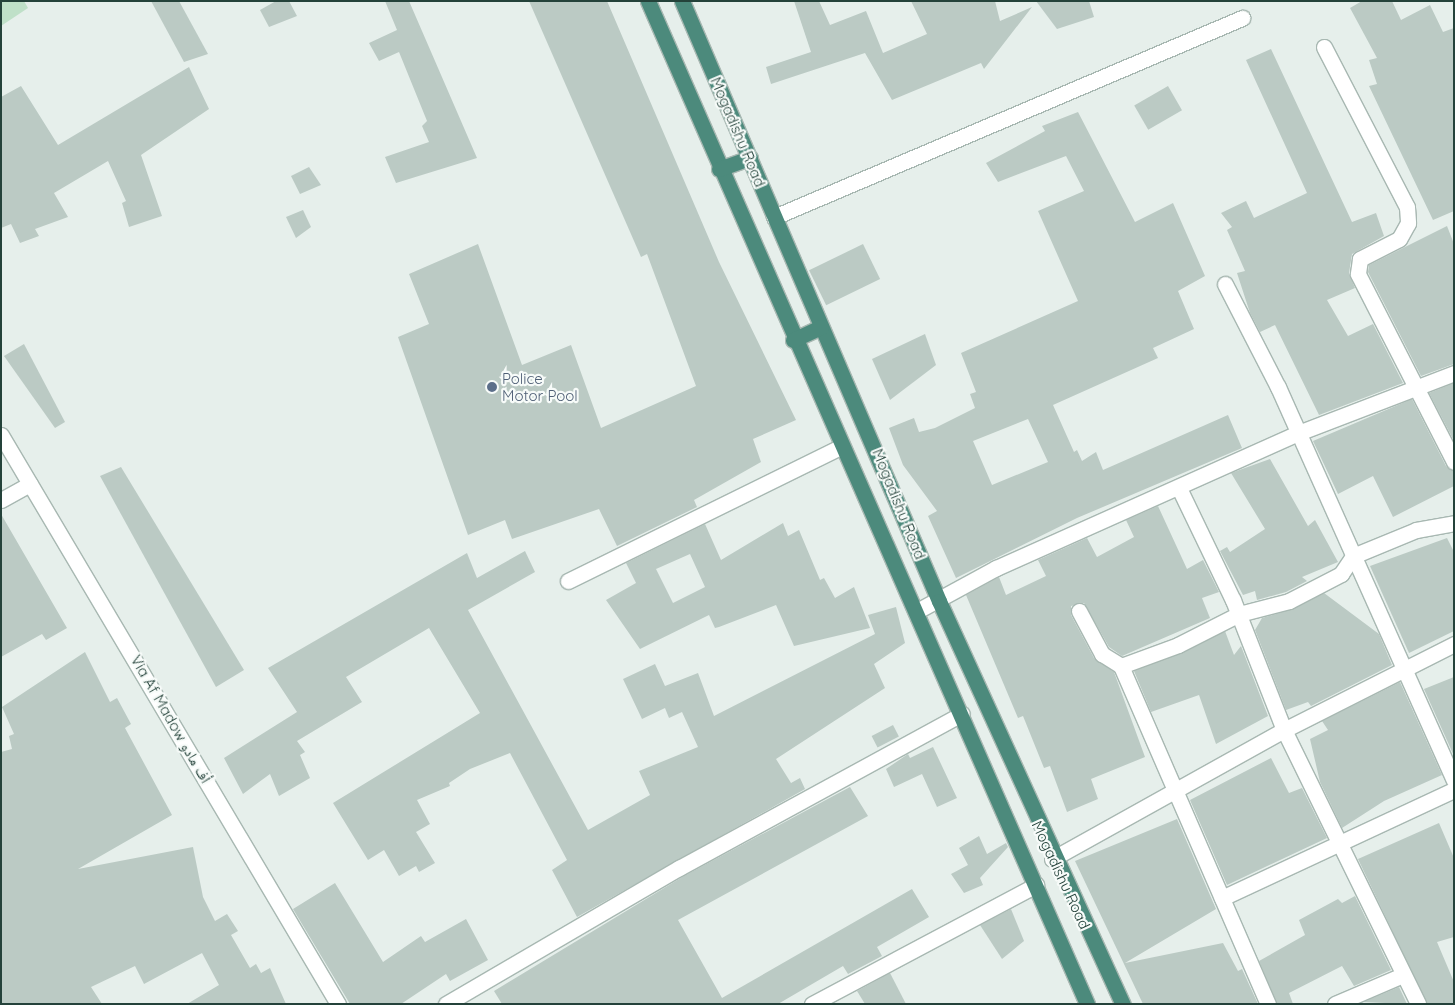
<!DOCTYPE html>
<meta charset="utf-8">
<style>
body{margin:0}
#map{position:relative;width:1455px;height:1005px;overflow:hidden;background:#e6efeb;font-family:Quicksand,"Noto Naskh Arabic",sans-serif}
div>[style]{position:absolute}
.green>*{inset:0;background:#bfe0c8}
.building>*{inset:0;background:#bbcac4;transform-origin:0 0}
.roads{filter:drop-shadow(1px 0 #a8b8b2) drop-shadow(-1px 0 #a8b8b2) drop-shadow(0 1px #a8b8b2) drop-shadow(0 -1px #a8b8b2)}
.minor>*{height:15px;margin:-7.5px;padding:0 7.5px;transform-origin:7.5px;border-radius:7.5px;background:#fff}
.tertiary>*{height:15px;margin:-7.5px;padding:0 7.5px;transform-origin:7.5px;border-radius:7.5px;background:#fff}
.trunk>*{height:15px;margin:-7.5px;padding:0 7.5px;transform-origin:7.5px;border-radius:7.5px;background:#4c8a7c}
.dots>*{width:14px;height:14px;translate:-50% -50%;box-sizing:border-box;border:2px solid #f7fbf9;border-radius:50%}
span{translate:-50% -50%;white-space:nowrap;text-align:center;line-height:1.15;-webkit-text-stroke:4.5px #f7fbf9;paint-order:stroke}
.street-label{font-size:15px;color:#24423a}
.service-label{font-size:15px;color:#4e5e75}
.left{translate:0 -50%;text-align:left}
.frame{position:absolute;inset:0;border:2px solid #24423a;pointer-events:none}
</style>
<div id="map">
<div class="green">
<div style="clip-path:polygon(1px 1px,24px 1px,28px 8px,1px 26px)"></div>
</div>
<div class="building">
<div style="clip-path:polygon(151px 1px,179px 1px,208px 54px,184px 62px)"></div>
<div style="clip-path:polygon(276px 1px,289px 1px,297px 16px,269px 27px,260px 10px)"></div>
<div style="clip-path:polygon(385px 1px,409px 1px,477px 158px,396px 183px,385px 157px,429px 142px,422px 126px,427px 121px,399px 52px,379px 61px,369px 43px,397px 30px)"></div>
<div style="clip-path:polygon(529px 1px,607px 1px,719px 262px,796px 420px,753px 439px,761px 462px,694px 500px,697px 507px,617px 546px,599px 509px,512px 539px,505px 520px,468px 535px,398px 337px,429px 324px,409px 274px,478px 244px,522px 365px,571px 345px,601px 428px,696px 386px,647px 254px,641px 257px)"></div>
<div style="clip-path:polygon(794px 1px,819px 1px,830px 25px,866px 11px,883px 53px,927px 34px,911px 1px,995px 1px,1000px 21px,1032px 7px,984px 69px,981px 63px,892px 100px,865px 53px,771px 84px,766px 67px,811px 52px)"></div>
<div style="clip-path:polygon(1036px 1px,1089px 1px,1094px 17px,1057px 29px)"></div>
<div style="clip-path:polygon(1362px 1px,1392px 1px,1401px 20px,1430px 5px,1443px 32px,1454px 28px,1454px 211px,1433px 220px,1369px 86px,1377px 84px,1369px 60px,1377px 58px,1350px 8px)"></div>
<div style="clip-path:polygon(1271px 49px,1352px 222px,1376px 213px,1384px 236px,1352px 254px,1349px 273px,1355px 288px,1327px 300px,1348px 336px,1373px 324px,1403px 383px,1319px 415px,1275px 325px,1260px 332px,1250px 313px,1237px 273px,1245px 271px,1227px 230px,1232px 227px,1221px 213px,1246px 201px,1254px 218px,1307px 193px,1246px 60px)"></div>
<div style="clip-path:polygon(189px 67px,209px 109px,141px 155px,162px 216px,129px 227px,122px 203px,126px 201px,108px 161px,54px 193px,68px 217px,35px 229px,39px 236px,20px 243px,11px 224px,1px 228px,1px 97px,21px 86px,58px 145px)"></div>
<div style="left:1168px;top:86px;width:28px;height:39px;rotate:60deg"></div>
<div style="clip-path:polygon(evenodd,1078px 112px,1135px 222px,1173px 203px,1205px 276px,1178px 291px,1194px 329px,1153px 348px,1158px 358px,1053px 405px,1074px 452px,1077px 450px,1082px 461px,1096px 452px,1103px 470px,1228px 415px,1242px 448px,1077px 518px,956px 578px,928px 516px,937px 511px,903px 465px,889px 428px,914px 418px,919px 432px,935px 428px,975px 408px,970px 394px,976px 392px,961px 353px,1078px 301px,1038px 211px,1084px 191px,1066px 156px,998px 182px,986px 163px,1045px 131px,1042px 126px,1078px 112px,1028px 419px,1048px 462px,992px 485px,973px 441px,1028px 419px)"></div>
<div style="clip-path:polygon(309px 167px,321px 185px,300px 194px,291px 176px)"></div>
<div style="clip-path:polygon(303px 210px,311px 227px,296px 238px,286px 217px)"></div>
<div style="clip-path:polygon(1447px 226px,1454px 244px,1454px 364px,1421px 376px,1368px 272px,1369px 265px)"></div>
<div style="left:863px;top:244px;width:39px;height:60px;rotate:64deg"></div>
<div style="clip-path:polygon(925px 334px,936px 365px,890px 400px,872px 359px)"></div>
<div style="clip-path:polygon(24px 344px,65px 422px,55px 428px,4px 356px)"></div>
<div style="clip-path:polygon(1454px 383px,1454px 441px,1429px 393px)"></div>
<div style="clip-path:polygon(1412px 399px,1446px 466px,1454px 471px,1454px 486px,1393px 517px,1373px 476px,1338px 494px,1313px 441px)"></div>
<div style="clip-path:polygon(1270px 459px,1308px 526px,1315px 520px,1338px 562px,1302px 577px,1307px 581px,1286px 592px,1257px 600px,1255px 591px,1243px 595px,1220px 551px,1227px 547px,1230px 552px,1265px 529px,1231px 473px)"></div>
<div style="clip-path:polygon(121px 467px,244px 670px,216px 687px,100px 476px)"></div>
<div style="clip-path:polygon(1158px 506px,1187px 569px,1203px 560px,1219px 592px,1202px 598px,1210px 618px,1122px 656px,1109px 647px,1084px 603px,1071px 606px,1071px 615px,1094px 658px,1114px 672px,1145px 757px,1091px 779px,1098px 799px,1067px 812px,1050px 766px,1044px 768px,1023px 716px,1018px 718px,966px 595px,999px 577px,1006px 595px,1046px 576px,1038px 560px,1087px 538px,1097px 557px,1134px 537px,1126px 520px)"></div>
<div style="clip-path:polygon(1px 514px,67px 628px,46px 640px,42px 634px,1px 657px)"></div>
<div style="clip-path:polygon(evenodd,783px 523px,788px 536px,799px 530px,820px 580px,824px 578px,835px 598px,854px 587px,870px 628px,794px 646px,776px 605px,719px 627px,715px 628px,709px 615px,640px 649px,606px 600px,636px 583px,626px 563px,705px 524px,721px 560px,783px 523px,690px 554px,705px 587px,673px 603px,656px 569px,690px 554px)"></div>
<div style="clip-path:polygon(1447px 538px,1454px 552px,1454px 631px,1409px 653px,1370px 566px)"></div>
<div style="clip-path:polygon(525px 551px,535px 572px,468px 610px,588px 830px,650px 795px,639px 771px,698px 747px,682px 712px,669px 718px,665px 708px,642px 719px,623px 679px,655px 664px,665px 686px,698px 673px,714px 716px,875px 634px,868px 615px,896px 607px,905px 643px,874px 664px,885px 688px,776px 759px,791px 783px,800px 778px,805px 789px,577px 917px,552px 870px,567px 860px,510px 753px,470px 769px,449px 783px,450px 786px,417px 800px,430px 824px,416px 832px,435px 863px,419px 872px,416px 866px,399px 876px,384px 850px,368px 860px,333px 803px,480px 713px,429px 628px,346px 677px,362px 702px,297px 741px,305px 752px,300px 755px,310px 778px,279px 796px,270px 774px,243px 794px,224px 758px,297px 712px,268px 668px,467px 553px,477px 578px)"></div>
<div style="clip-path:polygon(1324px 593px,1379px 634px,1392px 665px,1311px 706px,1308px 702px,1286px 710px,1255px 630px,1262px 618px,1293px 609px)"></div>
<div style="clip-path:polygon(1225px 631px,1234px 655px,1241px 646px,1268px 716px,1216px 744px,1199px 695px,1151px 712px,1134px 671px)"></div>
<div style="clip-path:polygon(85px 652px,110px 702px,117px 698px,131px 724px,125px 728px,172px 815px,78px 869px,193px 847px,203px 897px,215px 921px,227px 914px,238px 931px,231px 935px,250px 968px,256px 964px,261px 973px,270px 968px,286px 1004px,187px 1004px,219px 985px,202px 953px,144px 984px,135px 966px,91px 987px,102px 1004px,1px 1004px,1px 752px,12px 749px,9px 736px,14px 734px,2px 707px)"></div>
<div style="clip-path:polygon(1454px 677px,1454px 756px,1424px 689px)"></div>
<div style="clip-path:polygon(1400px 682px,1442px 775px,1384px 801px,1342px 828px,1320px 782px,1310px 739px,1328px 730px,1322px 721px)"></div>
<div style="left:893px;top:725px;width:13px;height:24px;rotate:63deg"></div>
<div style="clip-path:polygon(933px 747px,957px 798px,937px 807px,922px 774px,894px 787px,886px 769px,908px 754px,910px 758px)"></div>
<div style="clip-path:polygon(1271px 758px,1289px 793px,1302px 788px,1327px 838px,1227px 885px,1190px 800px)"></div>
<div style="clip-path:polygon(850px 787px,868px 816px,678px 920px,722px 998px,912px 889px,929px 917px,877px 947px,882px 956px,848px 974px,843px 966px,778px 1004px,502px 1004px,494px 991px,684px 876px)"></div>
<div style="clip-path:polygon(1177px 819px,1216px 909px,1125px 963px,1223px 943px,1238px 971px,1242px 969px,1258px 1004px,1143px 1004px,1075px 861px)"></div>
<div style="clip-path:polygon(1439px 823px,1454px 858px,1454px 937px,1437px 942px,1454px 982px,1454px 1004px,1427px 1004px,1358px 859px)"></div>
<div style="clip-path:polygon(979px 836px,987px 854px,1006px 843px,1008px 847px,980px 878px,983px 885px,964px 893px,951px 874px,968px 865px,959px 848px)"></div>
<div style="clip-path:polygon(335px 883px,383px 962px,421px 936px,425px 942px,466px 919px,488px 960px,450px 981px,446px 974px,401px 1004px,350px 1004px,293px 909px)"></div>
<div style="clip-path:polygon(1355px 896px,1391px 970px,1354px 986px,1342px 966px,1289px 993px,1293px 1004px,1277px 1004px,1259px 961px,1305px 935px,1299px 920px,1338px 899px,1342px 903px)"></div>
<div style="clip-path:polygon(1011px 909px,1024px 941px,1002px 959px,980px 925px)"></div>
<div style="clip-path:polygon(890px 973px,906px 1004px,865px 1004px,857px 991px)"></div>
<div style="clip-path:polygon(1399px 987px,1407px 1004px,1363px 1002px)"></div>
</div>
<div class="roads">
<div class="minor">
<div style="left:1324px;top:47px;width:180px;rotate:62.6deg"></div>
<div style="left:1407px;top:207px;width:16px;rotate:86deg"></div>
<div style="left:1408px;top:223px;width:18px;rotate:119deg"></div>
<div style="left:1399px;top:239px;width:44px;rotate:152.9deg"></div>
<div style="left:1360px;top:259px;width:15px;rotate:98deg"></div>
<div style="left:1358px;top:274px;width:211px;rotate:62.9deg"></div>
<div style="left:774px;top:217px;width:509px;rotate:-23.04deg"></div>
<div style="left:1225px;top:284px;width:116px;rotate:62.8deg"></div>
<div style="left:1278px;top:387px;width:431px;rotate:65.9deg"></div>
<div style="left:1179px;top:488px;width:124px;rotate:64.3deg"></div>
<div style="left:1233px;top:600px;width:140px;rotate:68.6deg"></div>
<div style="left:1284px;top:730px;width:305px;rotate:63.9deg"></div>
<div style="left:568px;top:581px;width:305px;rotate:-26.2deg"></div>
<div style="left:917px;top:611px;width:90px;rotate:-28.6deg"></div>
<div style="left:996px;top:568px;width:331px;rotate:-24.1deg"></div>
<div style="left:1298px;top:433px;width:167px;rotate:-21deg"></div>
<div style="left:1079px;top:611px;width:49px;rotate:61.9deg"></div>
<div style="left:1102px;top:654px;width:22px;rotate:32deg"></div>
<div style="left:1121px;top:666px;width:369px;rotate:66.5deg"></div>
<div style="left:1121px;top:666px;width:61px;rotate:-20.2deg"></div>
<div style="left:1178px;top:645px;width:68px;rotate:-26.9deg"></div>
<div style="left:1239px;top:614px;width:52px;rotate:-14.6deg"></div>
<div style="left:1289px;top:601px;width:59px;rotate:-27.4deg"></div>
<div style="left:1341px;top:574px;width:22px;rotate:-56deg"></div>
<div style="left:1353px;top:556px;width:68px;rotate:-22.4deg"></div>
<div style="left:1416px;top:530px;width:39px;rotate:-10deg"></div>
<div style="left:1052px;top:859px;width:265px;rotate:-29.1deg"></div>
<div style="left:1284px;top:730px;width:191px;rotate:-26.8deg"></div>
<div style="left:1222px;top:898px;width:256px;rotate:-25deg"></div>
<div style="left:446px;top:1004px;width:270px;rotate:-30.3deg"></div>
<div style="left:679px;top:868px;width:322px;rotate:-28.6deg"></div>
<div style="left:812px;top:1004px;width:254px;rotate:-28deg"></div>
<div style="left:1335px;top:1004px;width:74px;rotate:-23.1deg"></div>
</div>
<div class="tertiary">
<div style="left:1px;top:435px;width:661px;rotate:59.36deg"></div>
<div style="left:1px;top:500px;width:33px;rotate:-29deg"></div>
</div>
<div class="trunk">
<div style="left:648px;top:1px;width:1095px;rotate:66.36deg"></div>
<div style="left:682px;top:1px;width:653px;rotate:66.81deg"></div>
<div style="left:939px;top:601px;width:443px;rotate:65.5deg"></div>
<div style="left:719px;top:169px;width:33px;rotate:-20deg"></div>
<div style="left:793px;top:340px;width:31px;rotate:-25deg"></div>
</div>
</div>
<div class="dots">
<div style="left:492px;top:387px;background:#5c6f8a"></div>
</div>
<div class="street-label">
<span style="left:738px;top:132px;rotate:67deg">Mogadishu Road</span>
<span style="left:899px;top:504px;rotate:68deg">Mogadishu Road</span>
<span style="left:171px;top:719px;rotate:60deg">Via Af Madow أف مادو</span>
<span style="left:1061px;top:875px;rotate:65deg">Mogadishu Road</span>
</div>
<div class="service-label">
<span class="left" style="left:502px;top:387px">Police<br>Motor Pool</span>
</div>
<div class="frame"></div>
</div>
